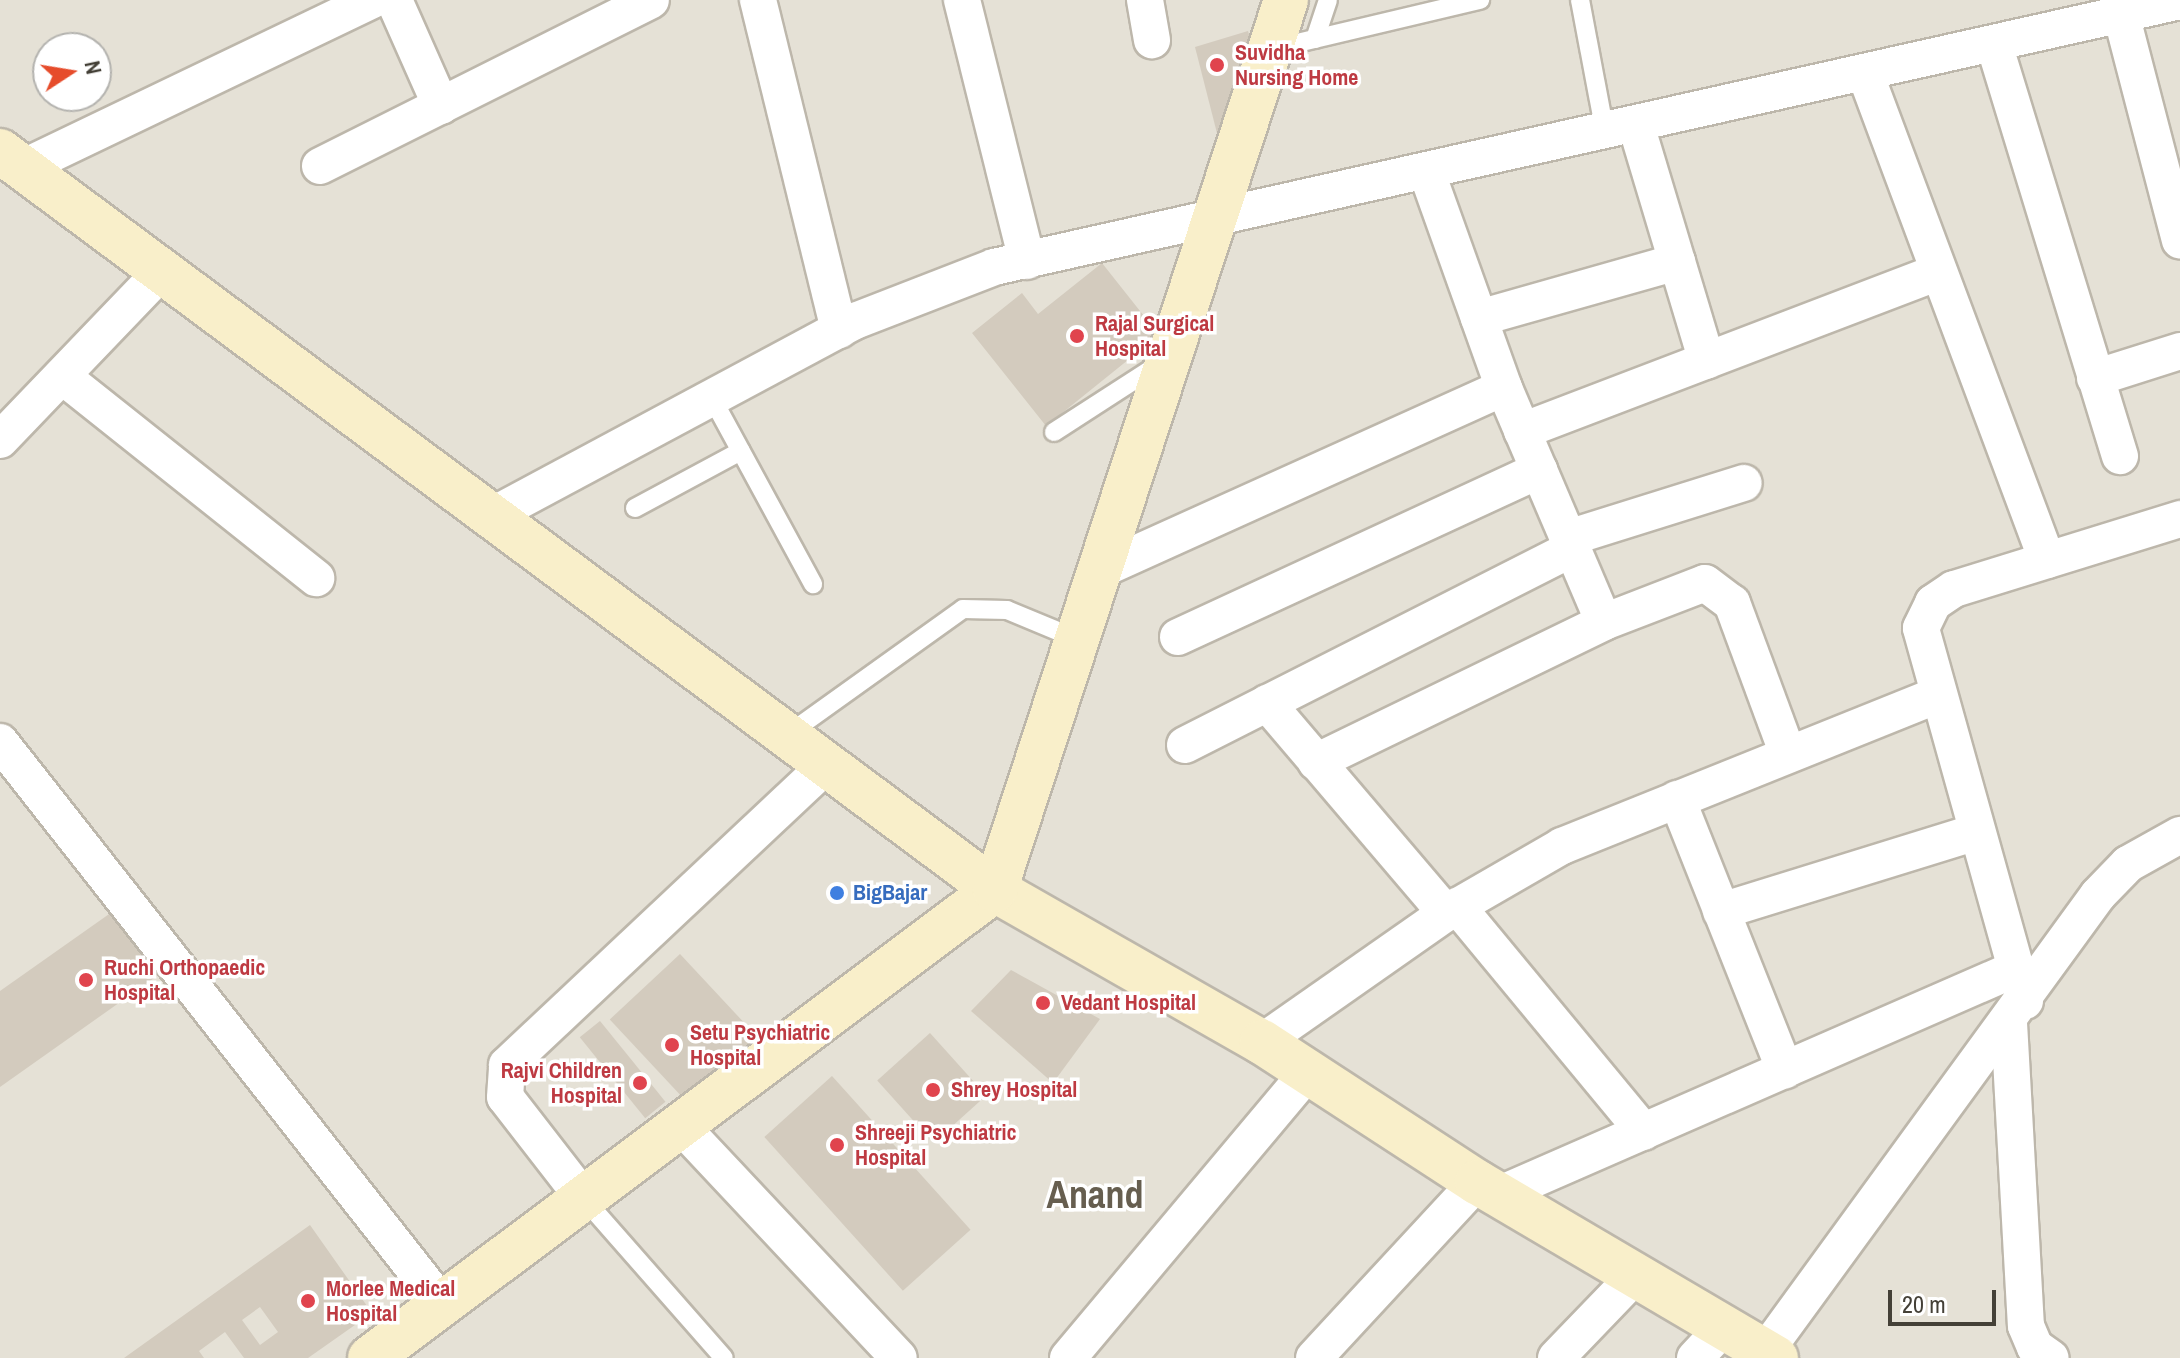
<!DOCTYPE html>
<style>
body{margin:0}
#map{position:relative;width:2180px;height:1358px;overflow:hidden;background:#f2efe7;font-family:"Archivo Narrow",sans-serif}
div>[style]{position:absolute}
.residential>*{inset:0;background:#e5e1d6}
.building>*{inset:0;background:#d3cbbe;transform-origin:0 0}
.roads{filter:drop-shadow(2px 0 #bdb7ab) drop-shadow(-2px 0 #bdb7ab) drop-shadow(0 2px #bdb7ab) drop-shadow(0 -2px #bdb7ab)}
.lane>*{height:18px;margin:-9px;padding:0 9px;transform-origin:9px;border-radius:9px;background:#fff}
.street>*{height:36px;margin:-18px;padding:0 18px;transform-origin:18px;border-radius:18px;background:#fff}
.secondary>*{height:44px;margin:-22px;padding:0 22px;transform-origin:22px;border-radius:22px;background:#f9efca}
.dots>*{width:22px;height:22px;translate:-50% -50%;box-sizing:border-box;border:4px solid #fff;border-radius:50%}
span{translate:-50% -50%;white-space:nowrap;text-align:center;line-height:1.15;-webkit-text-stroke:7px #fff;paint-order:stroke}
.health-label{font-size:22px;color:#be3a42;font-weight:700}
.left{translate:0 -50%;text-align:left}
.right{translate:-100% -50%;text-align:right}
.shop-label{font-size:22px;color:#366cbe;font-weight:700}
.town-label{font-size:38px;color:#665e4f;font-weight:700}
.north{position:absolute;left:32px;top:32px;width:80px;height:80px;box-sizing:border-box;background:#fff;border:2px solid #b4b3af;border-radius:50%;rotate:78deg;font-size:22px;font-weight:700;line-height:32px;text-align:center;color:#444037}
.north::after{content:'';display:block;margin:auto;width:28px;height:36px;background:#e64c2b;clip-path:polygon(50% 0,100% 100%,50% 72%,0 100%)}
.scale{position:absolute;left:1888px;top:1290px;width:108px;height:36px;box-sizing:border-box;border:4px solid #444037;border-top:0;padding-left:10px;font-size:24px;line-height:28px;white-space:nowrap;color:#444037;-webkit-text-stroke:6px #fff;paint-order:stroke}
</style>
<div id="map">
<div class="residential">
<div style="clip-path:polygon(evenodd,0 0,2180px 0,2180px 1358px,0 1358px,0 0,48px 48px,96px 48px,96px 96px,48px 96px,48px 48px)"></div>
</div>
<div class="building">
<div style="clip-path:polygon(1248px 31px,1254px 51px,1220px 145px,1195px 47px)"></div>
<div style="clip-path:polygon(1102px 263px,1159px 335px,1046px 426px,972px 333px,1022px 293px,1038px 314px)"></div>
<div style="clip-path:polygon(112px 912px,157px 976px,0 1087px,0 991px)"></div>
<div style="left:680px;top:954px;width:114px;height:96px;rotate:47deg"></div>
<div style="clip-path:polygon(1011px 970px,1100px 1019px,1053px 1083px,971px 1011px)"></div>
<div style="left:600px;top:1021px;width:104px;height:26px;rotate:51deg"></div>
<div style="left:930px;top:1033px;width:84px;height:71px;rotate:48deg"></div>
<div style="left:832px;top:1076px;width:207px;height:91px;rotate:48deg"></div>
<div style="clip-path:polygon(evenodd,310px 1225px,372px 1313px,308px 1358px,244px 1358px,225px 1332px,199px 1351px,204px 1358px,124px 1358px,310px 1225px,260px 1307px,278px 1332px,260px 1345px,242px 1320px,260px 1307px)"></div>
</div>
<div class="roads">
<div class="lane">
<div style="left:1580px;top:0;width:134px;rotate:79.3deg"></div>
<div style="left:1315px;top:39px;width:41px;rotate:-71.6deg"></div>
<div style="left:1272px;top:49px;width:214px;rotate:-13.3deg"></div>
<div style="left:712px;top:398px;width:212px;rotate:61.5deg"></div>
<div style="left:1054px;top:432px;width:125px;rotate:-32.9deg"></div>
<div style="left:635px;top:508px;width:120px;rotate:-28.3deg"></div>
<div style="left:787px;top:735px;width:216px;rotate:-35.6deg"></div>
<div style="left:963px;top:609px;width:44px;rotate:1.3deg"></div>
<div style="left:1007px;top:610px;width:76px;rotate:22.5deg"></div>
<div style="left:585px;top:1200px;width:210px;rotate:48.7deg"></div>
</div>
<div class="street">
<div style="left:394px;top:0;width:116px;rotate:66.1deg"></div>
<div style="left:758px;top:0;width:340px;rotate:76.2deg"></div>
<div style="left:962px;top:0;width:269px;rotate:76deg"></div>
<div style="left:1145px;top:0;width:41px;rotate:80.1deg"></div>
<div style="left:2121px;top:14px;width:234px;rotate:75.4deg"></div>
<div style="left:1994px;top:44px;width:431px;rotate:73deg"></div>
<div style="left:1865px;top:73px;width:520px;rotate:69.51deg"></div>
<div style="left:1636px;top:125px;width:246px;rotate:73.3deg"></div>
<div style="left:320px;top:166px;width:370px;rotate:-26.6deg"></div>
<div style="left:22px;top:168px;width:388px;rotate:-25.6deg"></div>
<div style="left:1427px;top:173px;width:228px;rotate:70.3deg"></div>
<div style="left:1504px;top:388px;width:254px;rotate:66.9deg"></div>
<div style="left:1479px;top:318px;width:206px;rotate:-15.8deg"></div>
<div style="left:62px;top:376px;width:325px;rotate:38.5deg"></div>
<div style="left:2095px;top:378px;width:89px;rotate:-17.6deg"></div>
<div style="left:1522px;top:431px;width:446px;rotate:-20.9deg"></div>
<div style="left:0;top:440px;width:234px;rotate:-46.2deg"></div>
<div style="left:491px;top:516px;width:413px;rotate:-28.2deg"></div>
<div style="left:855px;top:321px;width:149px;rotate:-21.2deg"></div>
<div style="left:994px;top:267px;width:1215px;rotate:-12.64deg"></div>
<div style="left:1568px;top:538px;width:184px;rotate:-17.4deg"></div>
<div style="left:1100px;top:570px;width:443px;rotate:-24.3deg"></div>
<div style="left:1178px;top:637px;width:398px;rotate:-24.8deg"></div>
<div style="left:1267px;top:703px;width:276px;rotate:49.6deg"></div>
<div style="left:0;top:742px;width:715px;rotate:51.82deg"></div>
<div style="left:1185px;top:745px;width:435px;rotate:-26.9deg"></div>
<div style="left:1316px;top:762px;width:320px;rotate:-25.9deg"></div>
<div style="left:1604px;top:622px;width:108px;rotate:-21.1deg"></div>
<div style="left:1705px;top:583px;width:34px;rotate:37deg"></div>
<div style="left:1732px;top:603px;width:161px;rotate:69.7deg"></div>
<div style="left:1677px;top:799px;width:292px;rotate:68.3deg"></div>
<div style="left:1457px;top:906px;width:293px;rotate:50.4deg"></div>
<div style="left:1721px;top:911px;width:267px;rotate:-17.2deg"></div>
<div style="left:2025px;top:1001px;width:387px;rotate:-105.6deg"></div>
<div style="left:1921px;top:628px;width:28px;rotate:-64deg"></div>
<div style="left:1933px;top:603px;width:25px;rotate:-34deg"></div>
<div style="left:1954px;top:589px;width:237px;rotate:-17.2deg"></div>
<div style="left:2009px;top:1023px;width:303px;rotate:86.8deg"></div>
<div style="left:2026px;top:1326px;width:23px;rotate:67deg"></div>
<div style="left:2035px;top:1347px;width:19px;rotate:35deg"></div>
<div style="left:1262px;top:1042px;width:225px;rotate:-35deg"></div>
<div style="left:1446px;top:913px;width:134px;rotate:-30deg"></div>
<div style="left:1562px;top:846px;width:403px;rotate:-21.9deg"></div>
<div style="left:681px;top:1126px;width:318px;rotate:46.8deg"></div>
<div style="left:1500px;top:1194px;width:562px;rotate:-23.6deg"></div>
<div style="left:585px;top:1200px;width:130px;rotate:-127.8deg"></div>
<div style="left:505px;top:1097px;width:32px;rotate:-86deg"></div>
<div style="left:507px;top:1065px;width:439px;rotate:-43.2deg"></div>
<div style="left:1765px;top:1352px;width:565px;rotate:-53.92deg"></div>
<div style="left:2098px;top:895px;width:43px;rotate:-45.9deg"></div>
<div style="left:2128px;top:864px;width:60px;rotate:-29.1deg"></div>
<div style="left:1068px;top:1358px;width:373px;rotate:-50deg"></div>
<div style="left:1314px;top:1358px;width:240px;rotate:-47.2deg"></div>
<div style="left:1556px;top:1358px;width:114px;rotate:-46.1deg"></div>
<div style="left:1695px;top:1358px;width:40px;rotate:-47deg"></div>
</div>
<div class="secondary">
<div style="left:0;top:151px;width:1239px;rotate:36.6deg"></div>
<div style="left:995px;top:890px;width:307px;rotate:29.7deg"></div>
<div style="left:1262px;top:1042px;width:257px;rotate:33.1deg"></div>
<div style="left:1477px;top:1182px;width:347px;rotate:30.5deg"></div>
<div style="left:370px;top:1358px;width:781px;rotate:-36.83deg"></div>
<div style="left:995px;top:890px;width:936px;rotate:-71.89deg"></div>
</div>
</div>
<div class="dots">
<div style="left:1217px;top:65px;background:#e0444e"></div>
<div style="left:1077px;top:336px;background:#e0444e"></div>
<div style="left:837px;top:893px;background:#3f7fe0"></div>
<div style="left:86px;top:980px;background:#e0444e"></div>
<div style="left:1043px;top:1003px;background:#e0444e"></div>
<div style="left:672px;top:1045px;background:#e0444e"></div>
<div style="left:640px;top:1083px;background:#e0444e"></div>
<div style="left:933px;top:1090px;background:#e0444e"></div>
<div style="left:837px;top:1145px;background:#e0444e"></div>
<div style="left:308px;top:1301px;background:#e0444e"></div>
</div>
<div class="health-label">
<span class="left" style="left:1235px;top:65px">Suvidha<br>Nursing Home</span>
<span class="left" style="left:1095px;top:336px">Rajal Surgical<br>Hospital</span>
<span class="left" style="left:104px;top:980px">Ruchi Orthopaedic<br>Hospital</span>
<span class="left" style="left:1061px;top:1003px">Vedant Hospital</span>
<span class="left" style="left:690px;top:1045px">Setu Psychiatric<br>Hospital</span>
<span class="right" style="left:622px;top:1083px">Rajvi Children<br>Hospital</span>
<span class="left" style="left:951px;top:1090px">Shrey Hospital</span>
<span class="left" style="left:855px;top:1145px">Shreeji Psychiatric<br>Hospital</span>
<span class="left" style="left:326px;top:1301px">Morlee Medical<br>Hospital</span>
</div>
<div class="shop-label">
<span class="left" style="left:853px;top:893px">BigBajar</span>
</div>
<div class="town-label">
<span style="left:1095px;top:1195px">Anand</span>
</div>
<div class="north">N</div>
<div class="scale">20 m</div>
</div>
